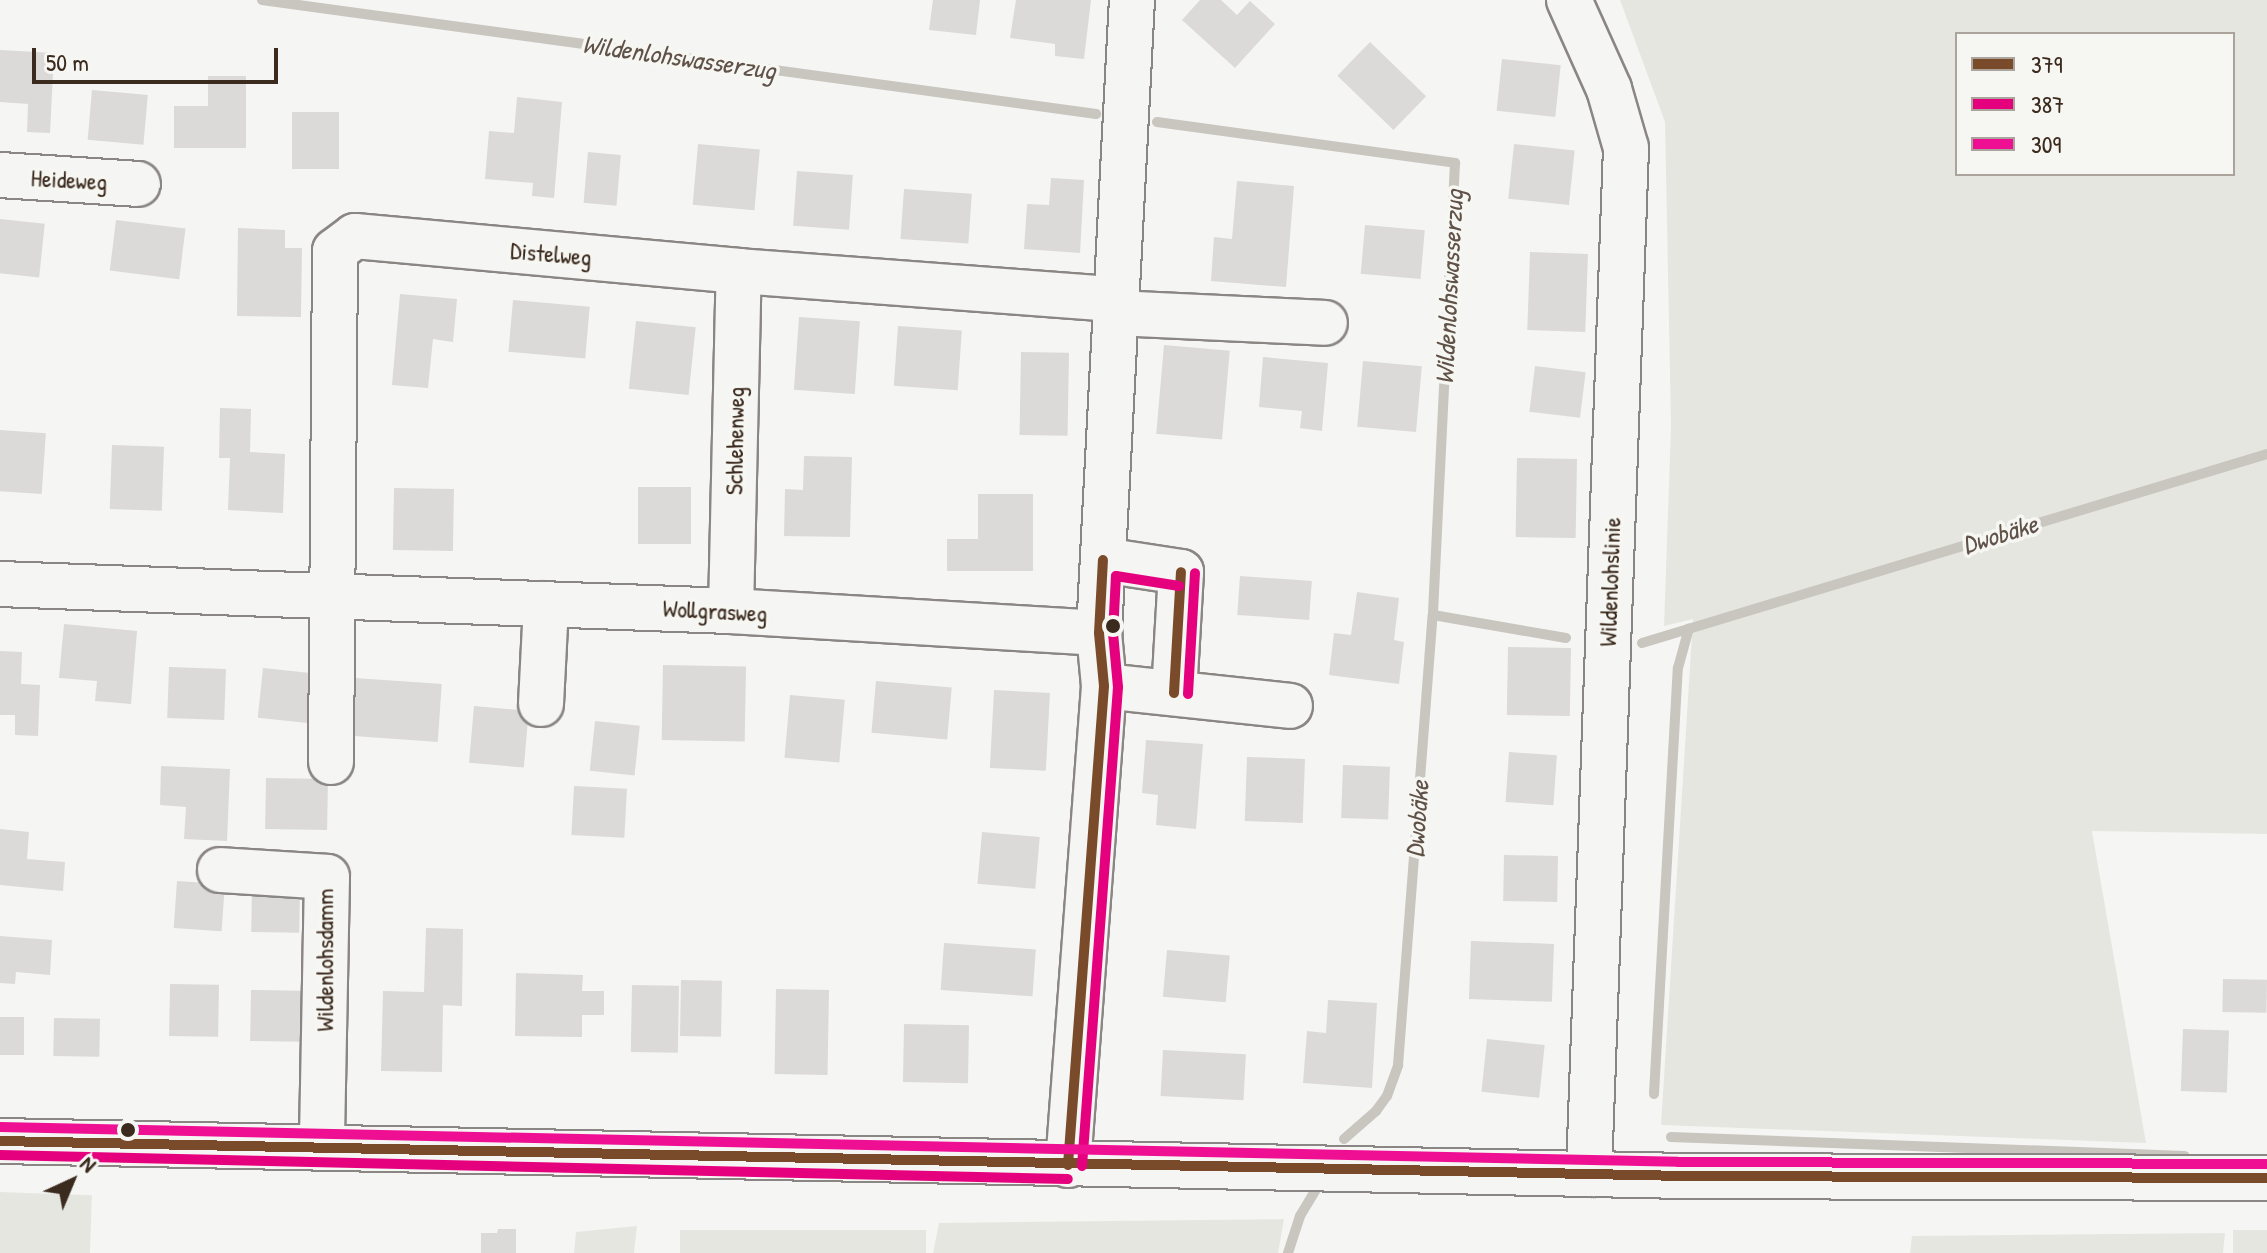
<!DOCTYPE html>
<meta charset="utf-8">
<style>
body{margin:0}
#map{position:relative;width:2267px;height:1253px;overflow:hidden;background:#f5f5f3;font-family:"Patrick Hand",sans-serif}
div>[style]{position:absolute}
.green>*{inset:0;background:#e6e6e1;transform-origin:0 0}
.stream>*{height:10px;margin:-5px;padding:0 5px;transform-origin:5px;border-radius:5px;background:#c9c5bf}
.building>*{inset:0;background:#dbdad8;transform-origin:0 0}
.roads{filter:drop-shadow(2px 0 #8a8683) drop-shadow(-2px 0 #8a8683) drop-shadow(0 2px #8a8683) drop-shadow(0 -2px #8a8683)}
.minor>*{height:44px;margin:-22px;padding:0 22px;transform-origin:22px;border-radius:22px;background:#f5f5f3}
.bus-1>*{height:10px;margin:-5px;padding:0 5px;transform-origin:5px;border-radius:5px;background:#7a4b2a}
.bus-2>*{height:10px;margin:-5px;padding:0 5px;transform-origin:5px;border-radius:5px;background:#e5007d}
.bus-3>*{height:10px;margin:-5px;padding:0 5px;transform-origin:5px;border-radius:5px;background:#ee0f93}
.dots>*{width:22px;height:22px;translate:-50% -50%;box-sizing:border-box;border:4px solid #f6f6f2;border-radius:50%}
span{translate:-50% -50%;white-space:nowrap;text-align:center;line-height:1.15;-webkit-text-stroke:7px #f6f6f2;paint-order:stroke}
.street-label{font-size:24px;color:#3b2a1e}
.water-label{font-size:26px;color:#605248;font-style:italic}
.legend{position:absolute;left:1955px;top:32px;width:280px;height:144px;box-sizing:border-box;background:#f6f6f2;border:2px solid #aba49d;margin:0;padding:10px 14px;list-style:none;font-size:24px;color:#3b2a1e}
.legend li{display:flex;align-items:center;gap:16px;height:40px}
.legend b{width:40px;border:2px solid #aba49d}
.north{position:absolute;left:32px;top:1141px;width:80px;height:80px;-webkit-text-stroke:6px #f6f6f2;paint-order:stroke;rotate:44deg;font-size:22px;font-weight:700;line-height:32px;text-align:center;color:#3b2a1e}
.north::after{content:'';display:block;margin:auto;width:28px;height:36px;background:#3b2a1e;clip-path:polygon(50% 0,100% 100%,50% 72%,0 100%)}
.scale{position:absolute;left:32px;top:48px;width:246px;height:36px;box-sizing:border-box;border:4px solid #3b2a1e;border-top:0;padding-left:10px;font-size:24px;line-height:28px;white-space:nowrap;color:#3b2a1e;-webkit-text-stroke:6px #f6f6f2;paint-order:stroke}
</style>
<div id="map">
<div class="green">
<div style="clip-path:polygon(evenodd,1620px 0,2267px 0,2267px 834px,2092px 831px,2146px 1143px,1661px 1125px,1693px 619px,1664px 626px,1671px 427px,1665px 122px,1620px 0,1957px 34px,2233px 34px,2233px 174px,1957px 174px,1957px 34px)"></div>
<div style="left:0;top:1192px;width:92px;height:61px;rotate:2deg"></div>
<div style="clip-path:polygon(1284px 1219px,1278px 1253px,933px 1253px,939px 1223px)"></div>
<div style="clip-path:polygon(637px 1226px,634px 1253px,574px 1253px,576px 1232px)"></div>
<div style="left:680px;top:1230px;width:246px;height:23px"></div>
<div style="left:2233px;top:1230px;width:34px;height:23px"></div>
<div style="clip-path:polygon(2225px 1233px,2223px 1253px,1910px 1253px,1912px 1236px)"></div>
</div>
<div class="stream">
<div style="left:262px;top:0;width:842px;rotate:7.78deg"></div>
<div style="left:1157px;top:122px;width:301px;rotate:7.8deg"></div>
<div style="left:1455px;top:163px;width:453px;rotate:92.8deg"></div>
<div style="left:1642px;top:643px;width:653px;rotate:-16.83deg"></div>
<div style="left:1654px;top:1094px;width:427px;rotate:-86.8deg"></div>
<div style="left:1678px;top:668px;width:41px;rotate:-74.6deg"></div>
<div style="left:1671px;top:1137px;width:514px;rotate:2.12deg"></div>
<div style="left:1344px;top:1139px;width:43px;rotate:-41.2deg"></div>
<div style="left:1376px;top:1111px;width:19px;rotate:-54deg"></div>
<div style="left:1387px;top:1096px;width:33px;rotate:-70deg"></div>
<div style="left:1398px;top:1065px;width:451px;rotate:-85.6deg"></div>
<div style="left:1433px;top:615px;width:135px;rotate:9.8deg"></div>
<div style="left:1288px;top:1253px;width:39px;rotate:-72deg"></div>
<div style="left:1300px;top:1216px;width:41px;rotate:-59deg"></div>
</div>
<div class="building">
<div style="clip-path:polygon(933px 0,980px 0,976px 35px,929px 30px)"></div>
<div style="clip-path:polygon(1016px 0,1091px 0,1084px 59px,1055px 56px,1055px 44px,1010px 38px)"></div>
<div style="clip-path:polygon(1200px 0,1221px 0,1237px 15px,1250px 1px,1275px 24px,1235px 68px,1182px 20px)"></div>
<div style="left:1370px;top:42px;width:78px;height:47px;rotate:44deg"></div>
<div style="clip-path:polygon(0 50px,54px 53px,50px 133px,27px 132px,28px 104px,0 102px)"></div>
<div style="left:1502px;top:59px;width:59px;height:52px;rotate:6deg"></div>
<div style="clip-path:polygon(208px 76px,246px 76px,246px 148px,174px 148px,174px 106px,208px 106px)"></div>
<div style="left:92px;top:90px;width:56px;height:50px;rotate:5deg"></div>
<div style="clip-path:polygon(517px 97px,562px 102px,554px 198px,532px 196px,533px 183px,485px 179px,489px 131px,514px 133px)"></div>
<div style="left:292px;top:112px;width:47px;height:57px"></div>
<div style="left:698px;top:144px;width:62px;height:61px;rotate:5deg"></div>
<div style="left:1514px;top:144px;width:61px;height:55px;rotate:6deg"></div>
<div style="left:588px;top:152px;width:33px;height:51px;rotate:5deg"></div>
<div style="left:797px;top:171px;width:56px;height:55px;rotate:4deg"></div>
<div style="clip-path:polygon(1051px 178px,1084px 180px,1080px 253px,1024px 249px,1027px 204px,1049px 205px)"></div>
<div style="clip-path:polygon(1237px 181px,1294px 186px,1286px 287px,1211px 281px,1214px 237px,1232px 239px)"></div>
<div style="left:904px;top:189px;width:68px;height:50px;rotate:4deg"></div>
<div style="left:0;top:219px;width:45px;height:54px;rotate:6deg"></div>
<div style="left:116px;top:220px;width:70px;height:51px;rotate:7deg"></div>
<div style="left:1365px;top:225px;width:60px;height:49px;rotate:5deg"></div>
<div style="clip-path:polygon(238px 228px,285px 230px,285px 248px,302px 248px,301px 317px,237px 316px)"></div>
<div style="left:1530px;top:252px;width:58px;height:78px;rotate:2deg"></div>
<div style="clip-path:polygon(400px 294px,457px 299px,453px 342px,433px 339px,428px 388px,392px 385px)"></div>
<div style="left:513px;top:300px;width:77px;height:52px;rotate:5deg"></div>
<div style="left:799px;top:317px;width:61px;height:73px;rotate:4deg"></div>
<div style="left:636px;top:321px;width:60px;height:68px;rotate:6deg"></div>
<div style="left:898px;top:326px;width:64px;height:60px;rotate:4deg"></div>
<div style="left:1164px;top:345px;width:66px;height:89px;rotate:5deg"></div>
<div style="left:1021px;top:352px;width:48px;height:83px;rotate:1deg"></div>
<div style="clip-path:polygon(1263px 357px,1328px 363px,1322px 431px,1300px 428px,1302px 411px,1259px 407px)"></div>
<div style="left:1363px;top:361px;width:59px;height:66px;rotate:5deg"></div>
<div style="left:1535px;top:366px;width:51px;height:46px;rotate:7deg"></div>
<div style="clip-path:polygon(220px 408px,251px 409px,250px 452px,285px 454px,283px 513px,228px 510px,230px 458px,219px 458px)"></div>
<div style="left:0;top:430px;width:46px;height:61px;rotate:4deg"></div>
<div style="left:112px;top:445px;width:52px;height:64px;rotate:2deg"></div>
<div style="clip-path:polygon(804px 456px,852px 457px,850px 537px,784px 536px,785px 489px,803px 490px)"></div>
<div style="left:1517px;top:458px;width:60px;height:79px;rotate:1deg"></div>
<div style="left:638px;top:487px;width:53px;height:57px"></div>
<div style="left:394px;top:488px;width:60px;height:62px;rotate:1deg"></div>
<div style="clip-path:polygon(978px 494px,1033px 494px,1033px 571px,947px 571px,947px 539px,978px 539px)"></div>
<div style="left:1240px;top:576px;width:72px;height:39px;rotate:4deg"></div>
<div style="clip-path:polygon(1357px 592px,1399px 598px,1394px 640px,1404px 642px,1399px 684px,1329px 675px,1334px 633px,1351px 635px)"></div>
<div style="clip-path:polygon(64px 624px,137px 631px,131px 704px,95px 701px,97px 681px,59px 678px)"></div>
<div style="left:1508px;top:647px;width:63px;height:68px;rotate:1deg"></div>
<div style="clip-path:polygon(0 651px,22px 652px,21px 684px,40px 685px,38px 736px,15px 735px,15px 715px,0 715px)"></div>
<div style="left:663px;top:665px;width:83px;height:75px;rotate:1deg"></div>
<div style="left:169px;top:667px;width:57px;height:51px;rotate:2deg"></div>
<div style="left:263px;top:668px;width:57px;height:50px;rotate:6deg"></div>
<div style="left:355px;top:678px;width:87px;height:58px;rotate:4deg"></div>
<div style="left:876px;top:681px;width:76px;height:52px;rotate:5deg"></div>
<div style="left:994px;top:690px;width:56px;height:78px;rotate:3deg"></div>
<div style="left:790px;top:695px;width:55px;height:63px;rotate:5deg"></div>
<div style="left:474px;top:706px;width:55px;height:57px;rotate:5deg"></div>
<div style="left:595px;top:721px;width:45px;height:50px;rotate:6deg"></div>
<div style="clip-path:polygon(1146px 740px,1203px 744px,1196px 829px,1156px 825px,1158px 795px,1142px 793px)"></div>
<div style="left:1509px;top:752px;width:48px;height:50px;rotate:4deg"></div>
<div style="left:1247px;top:757px;width:58px;height:64px;rotate:2deg"></div>
<div style="left:1343px;top:765px;width:47px;height:53px;rotate:2deg"></div>
<div style="clip-path:polygon(161px 766px,230px 769px,227px 841px,184px 839px,186px 807px,160px 805px)"></div>
<div style="left:266px;top:778px;width:62px;height:51px;rotate:1deg"></div>
<div style="left:574px;top:786px;width:53px;height:49px;rotate:3deg"></div>
<div style="clip-path:polygon(0 829px,29px 832px,27px 859px,65px 862px,63px 891px,0 885px)"></div>
<div style="left:982px;top:832px;width:58px;height:52px;rotate:5deg"></div>
<div style="left:1504px;top:855px;width:54px;height:46px;rotate:1deg"></div>
<div style="left:177px;top:881px;width:48px;height:47px;rotate:4deg"></div>
<div style="left:252px;top:887px;width:48px;height:45px;rotate:1deg"></div>
<div style="clip-path:polygon(426px 928px,463px 929px,462px 1006px,443px 1005px,442px 1072px,381px 1071px,383px 991px,424px 992px)"></div>
<div style="clip-path:polygon(0 936px,52px 940px,50px 975px,16px 972px,15px 984px,0 983px)"></div>
<div style="left:1471px;top:941px;width:83px;height:58px;rotate:2deg"></div>
<div style="left:944px;top:943px;width:92px;height:47px;rotate:4deg"></div>
<div style="left:1167px;top:950px;width:63px;height:47px;rotate:5deg"></div>
<div style="clip-path:polygon(516px 973px,583px 975px,582px 991px,604px 991px,604px 1015px,582px 1015px,582px 1037px,515px 1036px)"></div>
<div style="left:2223px;top:979px;width:44px;height:33px;rotate:1deg"></div>
<div style="left:681px;top:980px;width:41px;height:56px;rotate:1deg"></div>
<div style="left:170px;top:984px;width:49px;height:52px;rotate:1deg"></div>
<div style="left:632px;top:985px;width:47px;height:67px;rotate:1deg"></div>
<div style="left:776px;top:989px;width:53px;height:85px;rotate:1deg"></div>
<div style="left:251px;top:990px;width:50px;height:51px;rotate:1deg"></div>
<div style="clip-path:polygon(1328px 1000px,1377px 1003px,1372px 1088px,1303px 1083px,1307px 1031px,1326px 1033px)"></div>
<div style="left:0;top:1017px;width:24px;height:38px"></div>
<div style="left:54px;top:1018px;width:46px;height:38px;rotate:1deg"></div>
<div style="left:904px;top:1024px;width:65px;height:58px;rotate:1deg"></div>
<div style="left:2183px;top:1029px;width:46px;height:62px;rotate:2deg"></div>
<div style="left:1487px;top:1039px;width:58px;height:53px;rotate:6deg"></div>
<div style="left:1163px;top:1050px;width:83px;height:46px;rotate:3deg"></div>
<div style="clip-path:polygon(498px 1229px,516px 1229px,516px 1253px,481px 1253px,481px 1233px,497px 1233px)"></div>
</div>
<div class="roads">
<div class="minor">
<div style="left:1569px;top:0;width:98px;rotate:65.8deg"></div>
<div style="left:1609px;top:89px;width:61px;rotate:73.9deg"></div>
<div style="left:1626px;top:148px;width:1027px;rotate:92.07deg"></div>
<div style="left:0;top:175px;width:138px;rotate:3.7deg"></div>
<div style="left:1116px;top:313px;width:209px;rotate:2.7deg"></div>
<div style="left:1103px;top:560px;width:79px;rotate:8.7deg"></div>
<div style="left:1181px;top:572px;width:121px;rotate:93.3deg"></div>
<div style="left:0;top:584px;width:731px;rotate:2.12deg"></div>
<div style="left:731px;top:611px;width:369px;rotate:3.4deg"></div>
<div style="left:731px;top:611px;width:340px;rotate:-88.7deg"></div>
<div style="left:1104px;top:686px;width:187px;rotate:6.1deg"></div>
<div style="left:541px;top:704px;width:100px;rotate:-87.1deg"></div>
<div style="left:331px;top:762px;width:511px;rotate:-89.55deg"></div>
<div style="left:335px;top:251px;width:25px;rotate:-37deg"></div>
<div style="left:355px;top:236px;width:386px;rotate:5.2deg"></div>
<div style="left:739px;top:271px;width:377px;rotate:4.3deg"></div>
<div style="left:220px;top:870px;width:107px;rotate:3.7deg"></div>
<div style="left:327px;top:877px;width:271px;rotate:91.1deg"></div>
<div style="left:0;top:1141px;width:1678px;rotate:1.19deg"></div>
<div style="left:1678px;top:1176px;width:589px;rotate:0.19deg"></div>
<div style="left:1068px;top:1165px;width:480px;rotate:-85.7deg"></div>
<div style="left:1104px;top:686px;width:53px;rotate:-95.4deg"></div>
<div style="left:1099px;top:633px;width:634px;rotate:-87.02deg"></div>
</div>
</div>
<div class="bus-1">
<div style="left:1174px;top:693px;width:121px;rotate:-86.7deg"></div>
<div style="left:0;top:1141px;width:1678px;rotate:1.19deg"></div>
<div style="left:1678px;top:1176px;width:589px;rotate:0.19deg"></div>
<div style="left:1068px;top:1165px;width:480px;rotate:-85.7deg"></div>
<div style="left:1104px;top:686px;width:53px;rotate:-95.4deg"></div>
<div style="left:1099px;top:633px;width:73px;rotate:-86.9deg"></div>
</div>
<div class="bus-2">
<div style="left:1188px;top:694px;width:121px;rotate:-86.7deg"></div>
<div style="left:0;top:1155px;width:1068px;rotate:1.29deg"></div>
<div style="left:1082px;top:1166px;width:480px;rotate:-85.7deg"></div>
<div style="left:1118px;top:687px;width:54px;rotate:-95.3deg"></div>
<div style="left:1113px;top:633px;width:57px;rotate:-87deg"></div>
<div style="left:1116px;top:576px;width:64px;rotate:9deg"></div>
</div>
<div class="bus-3">
<div style="left:0;top:1127px;width:1678px;rotate:1.19deg"></div>
<div style="left:1678px;top:1162px;width:589px;rotate:0.19deg"></div>
</div>
<div class="dots">
<div style="left:1113px;top:626px;background:#3b2a1e"></div>
<div style="left:128px;top:1130px;background:#3b2a1e"></div>
</div>
<div class="street-label">
<span style="left:69px;top:180px;rotate:3deg">Heideweg</span>
<span style="left:551px;top:254px;rotate:5deg">Distelweg</span>
<span style="left:735px;top:441px;rotate:-89deg">Schlehenweg</span>
<span style="left:1610px;top:582px;rotate:-88deg">Wildenlohslinie</span>
<span style="left:715px;top:611px;rotate:3deg">Wollgrasweg</span>
<span style="left:325px;top:960px;rotate:-90deg">Wildenlohsdamm</span>
</div>
<div class="water-label">
<span style="left:679px;top:57px;rotate:8deg">Wildenlohswasserzug</span>
<span style="left:1449px;top:287px;rotate:-87deg">Wildenlohswasserzug</span>
<span style="left:2000px;top:534px;rotate:-17deg">Dwobäke</span>
<span style="left:1417px;top:819px;rotate:-86deg">Dwobäke</span>
</div>
<ul class="legend">
<li><b style="height:10px;background:#7a4b2a"></b>379</li>
<li><b style="height:10px;background:#e5007d"></b>387</li>
<li><b style="height:10px;background:#ee0f93"></b>309</li>
</ul>
<div class="north">N</div>
<div class="scale">50 m</div>
</div>
